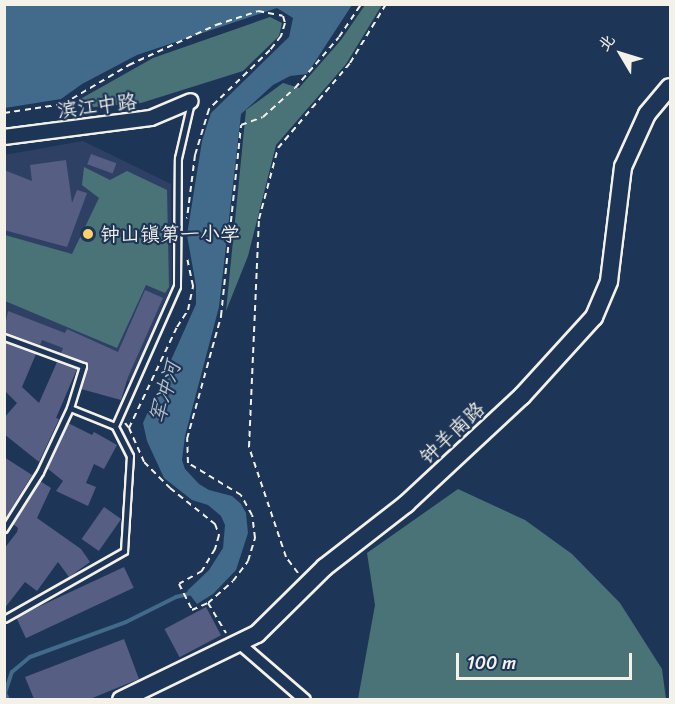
<!DOCTYPE html>
<meta charset="utf-8">
<style>
body{margin:0}
#map{position:relative;width:675px;height:704px;overflow:hidden;background:#1d3557;font-family:Sriracha,"LXGW WenKai TC",sans-serif}
div>[style]{position:absolute}
.built>*{inset:0;background:#2e4164}
.green>*{inset:0;background:#4a7378}
.water>*{inset:0;background:#426a8a}
.stream>*{height:4px;margin:-2px;padding:0 2px;transform-origin:2px;border-radius:2px;background:#426a8a}
.building>*{inset:0;background:#575e84;transform-origin:0 0}
.path>*{height:2px;margin-top:-1px;transform-origin:0;background:repeating-linear-gradient(90deg,#f4f1e8 0 6px,transparent 0 10.5px)}
.roads{filter:drop-shadow(2px 0 #f4f1e8) drop-shadow(-2px 0 #f4f1e8) drop-shadow(0 2px #f4f1e8) drop-shadow(0 -2px #f4f1e8)}
.service>*{height:5px;margin:-2.5px;padding:0 2.5px;transform-origin:2.5px;border-radius:2.5px;background:#1d3557}
.minor>*{height:10px;margin:-5px;padding:0 5px;transform-origin:5px;border-radius:5px;background:#1d3557}
.tertiary>*{height:14px;margin:-7px;padding:0 7px;transform-origin:7px;border-radius:7px;background:#1d3557}
.secondary>*{height:16px;margin:-8px;padding:0 8px;transform-origin:8px;border-radius:8px;background:#1d3557}
.dots>*{width:16px;height:16px;translate:-50% -50%;box-sizing:border-box;border:3px solid #1d3557;border-radius:50%}
span{translate:-50% -50%;white-space:nowrap;text-align:center;line-height:1.15;-webkit-text-stroke:4.5px #1d3557;paint-order:stroke}
.street-label{font-size:20px;color:#f4f1e8}
.poi-label{font-size:20px;color:#f4f1e8}
.left{translate:0 -50%;text-align:left}
.water-label{font-size:21px;color:#b6c2c7;font-style:italic}
.frame{position:absolute;inset:0;border:6px solid #f4f1e8;pointer-events:none}
.north{position:absolute;left:591px;top:24px;width:60px;height:60px;-webkit-text-stroke:4px #1d3557;paint-order:stroke;rotate:308deg;font-size:16px;font-weight:700;line-height:24px;text-align:center;color:#f4f1e8}
.north::after{content:'';display:block;margin:auto;width:21px;height:27px;background:#f4f1e8;clip-path:polygon(50% 0,100% 100%,50% 72%,0 100%)}
.scale{position:absolute;left:456px;top:653px;width:176px;height:27px;box-sizing:border-box;border:3px solid #f4f1e8;border-top:0;padding-left:8px;font-size:18px;line-height:21px;white-space:nowrap;color:#f4f1e8;-webkit-text-stroke:4px #1d3557;paint-order:stroke}
</style>
<div id="map">
<div class="built">
<div style="clip-path:polygon(83px 141px,171px 184px,172px 284px,131px 382px,5px 339px,4px 155px)"></div>
</div>
<div class="green">
<div style="clip-path:polygon(365px 5px,382px 5px,346px 64px,276px 145px,248px 256px,226px 311px,246px 110px,283px 83px,299px 88px,341px 40px)"></div>
<div style="clip-path:polygon(270px 17px,282px 23px,279px 36px,243px 71px,141px 103px,94px 107px,75px 102px,153px 58px)"></div>
<div style="clip-path:polygon(84px 167px,110px 180px,127px 171px,167px 190px,169px 287px,165px 293px,146px 285px,117px 348px,5px 301px,5px 235px,72px 254px,99px 198px,82px 185px)"></div>
<div style="clip-path:polygon(458px 489px,525px 520px,572px 554px,620px 603px,662px 669px,666px 699px,358px 699px,375px 605px,367px 553px)"></div>
</div>
<div class="water">
<div style="clip-path:polygon(5px 4px,352px 5px,307px 74px,290px 76px,273px 85px,241px 114px,219px 307px,185px 436px,182px 460px,185px 469px,199px 484px,209px 490px,232px 496px,241px 504px,246px 513px,248px 533px,236px 570px,213px 594px,197px 604px,187px 591px,209px 570px,223px 548px,225px 525px,221px 516px,208px 505px,192px 500px,164px 478px,147px 441px,143px 423px,196px 304px,196px 286px,187px 235px,202px 141px,211px 113px,289px 37px,293px 18px,277px 8px,137px 55px,82px 84px,61px 99px,5px 108px)"></div>
</div>
<div class="stream">
<div style="left:8px;top:700px;width:8px;rotate:-113deg"></div>
<div style="left:5px;top:693px;width:22px;rotate:-72deg"></div>
<div style="left:12px;top:672px;width:23px;rotate:-40deg"></div>
<div style="left:30px;top:657px;width:102px;rotate:-20deg"></div>
<div style="left:126px;top:622px;width:56px;rotate:-26.6deg"></div>
<div style="left:176px;top:597px;width:16px;rotate:-14deg"></div>
</div>
<div class="building">
<div style="left:91px;top:154px;width:27px;height:11px;rotate:20deg"></div>
<div style="clip-path:polygon(66px 160px,72px 203px,77px 190px,87px 193px,67px 247px,4px 230px,4px 170px,32px 181px,30px 165px)"></div>
<div style="clip-path:polygon(145px 290px,163px 298px,128px 377px,121px 400px,81px 389px,88px 364px,61px 353px,63px 348px,42px 340px,40px 345px,4px 332px,8px 311px,65px 333px,67px 329px,118px 352px)"></div>
<div style="clip-path:polygon(4px 342px,36px 354px,22px 387px,39px 403px,57px 362px,77px 369px,56px 418px,59px 419px,39px 462px,4px 434px,4px 418px,17px 403px,4px 390px)"></div>
<div style="clip-path:polygon(68px 423px,92px 435px,94px 432px,117px 445px,104px 469px,94px 464px,86px 483px,96px 487px,88px 506px,56px 491px,63px 481px,47px 468px)"></div>
<div style="clip-path:polygon(4px 457px,32px 475px,5px 519px,4px 519px)"></div>
<div style="clip-path:polygon(40px 481px,51px 488px,37px 518px,81px 549px,90px 562px,69px 577px,58px 562px,37px 591px,25px 582px,4px 609px,4px 549px,17px 532px,18px 528px,13px 524px)"></div>
<div style="left:104px;top:507px;width:21px;height:39px;rotate:35deg"></div>
<div style="left:124px;top:567px;width:23px;height:119px;rotate:65deg"></div>
<div style="left:206px;top:607px;width:32px;height:47px;rotate:62deg"></div>
<div style="clip-path:polygon(124px 639px,139px 679px,90px 699px,34px 699px,25px 677px)"></div>
</div>
<div class="path">
<div style="left:4px;top:113px;width:60px;rotate:-8.7deg"></div>
<div style="left:63px;top:104px;width:77px;rotate:-30.6deg"></div>
<div style="left:129px;top:65px;width:96px;rotate:-24.7deg"></div>
<div style="left:216px;top:25px;width:44px;rotate:-18.4deg"></div>
<div style="left:258px;top:11px;width:25px;rotate:11deg"></div>
<div style="left:283px;top:16px;width:7px;rotate:74deg"></div>
<div style="left:285px;top:23px;width:14px;rotate:107deg"></div>
<div style="left:281px;top:36px;width:18px;rotate:128deg"></div>
<div style="left:270px;top:50px;width:85px;rotate:136deg"></div>
<div style="left:209px;top:109px;width:48px;rotate:106.9deg"></div>
<div style="left:195px;top:155px;width:64px;rotate:97.2deg"></div>
<div style="left:125px;top:423px;width:6px;rotate:51deg"></div>
<div style="left:129px;top:428px;width:112px;rotate:-64.6deg"></div>
<div style="left:177px;top:327px;width:20px;rotate:-57deg"></div>
<div style="left:188px;top:310px;width:25px;rotate:-78deg"></div>
<div style="left:193px;top:286px;width:30px;rotate:-102deg"></div>
<div style="left:129px;top:428px;width:37px;rotate:66deg"></div>
<div style="left:144px;top:462px;width:37px;rotate:45deg"></div>
<div style="left:170px;top:488px;width:58px;rotate:38.7deg"></div>
<div style="left:215px;top:524px;width:12px;rotate:70deg"></div>
<div style="left:219px;top:535px;width:15px;rotate:106deg"></div>
<div style="left:215px;top:549px;width:26px;rotate:121deg"></div>
<div style="left:202px;top:571px;width:26px;rotate:151deg"></div>
<div style="left:179px;top:584px;width:29px;rotate:63deg"></div>
<div style="left:192px;top:610px;width:17px;rotate:-24deg"></div>
<div style="left:208px;top:603px;width:35px;rotate:59deg"></div>
<div style="left:298px;top:573px;width:20px;rotate:-127deg"></div>
<div style="left:286px;top:557px;width:116px;rotate:-108.6deg"></div>
<div style="left:249px;top:447px;width:228px;rotate:-87.5deg"></div>
<div style="left:259px;top:219px;width:73px;rotate:-75deg"></div>
<div style="left:278px;top:148px;width:111px;rotate:-49.7deg"></div>
<div style="left:350px;top:63px;width:69px;rotate:-58.6deg"></div>
<div style="left:208px;top:603px;width:33px;rotate:-41deg"></div>
<div style="left:233px;top:581px;width:25px;rotate:-53deg"></div>
<div style="left:248px;top:561px;width:24px;rotate:-73deg"></div>
<div style="left:255px;top:538px;width:23px;rotate:-97deg"></div>
<div style="left:252px;top:515px;width:23px;rotate:-119deg"></div>
<div style="left:241px;top:495px;width:62px;rotate:-148.9deg"></div>
<div style="left:188px;top:463px;width:24px;rotate:-92deg"></div>
<div style="left:187px;top:439px;width:128px;rotate:-74.5deg"></div>
<div style="left:221px;top:316px;width:192px;rotate:-84deg"></div>
<div style="left:241px;top:125px;width:23px;rotate:-20deg"></div>
<div style="left:263px;top:117px;width:43px;rotate:-42.2deg"></div>
<div style="left:295px;top:88px;width:67px;rotate:-49.2deg"></div>
<div style="left:339px;top:37px;width:40px;rotate:-56deg"></div>
</div>
<div class="roads">
<div class="service">
<div style="left:4px;top:337px;width:84px;rotate:20.2deg"></div>
<div style="left:83px;top:366px;width:44px;rotate:107.2deg"></div>
<div style="left:4px;top:529px;width:67px;rotate:-57.7deg"></div>
<div style="left:40px;top:472px;width:71px;rotate:-64.9deg"></div>
<div style="left:70px;top:408px;width:48px;rotate:21.8deg"></div>
<div style="left:4px;top:619px;width:138px;rotate:-29.5deg"></div>
<div style="left:124px;top:551px;width:95px;rotate:-86.4deg"></div>
<div style="left:130px;top:456px;width:34px;rotate:-117deg"></div>
<div style="left:115px;top:426px;width:153px;rotate:-66.1deg"></div>
<div style="left:177px;top:286px;width:128px;rotate:-89.6deg"></div>
<div style="left:178px;top:158px;width:57px;rotate:-76.9deg"></div>
</div>
<div class="minor">
<div style="left:239px;top:643px;width:87px;rotate:40.8deg"></div>
</div>
<div class="tertiary">
<div style="left:4px;top:137px;width:148px;rotate:-7.4deg"></div>
<div style="left:151px;top:118px;width:43px;rotate:-23deg"></div>
</div>
<div class="secondary">
<div style="left:121px;top:700px;width:151px;rotate:-25.9deg"></div>
<div style="left:257px;top:634px;width:95px;rotate:-44.6deg"></div>
<div style="left:325px;top:567px;width:103px;rotate:-37.9deg"></div>
<div style="left:406px;top:504px;width:158px;rotate:-43deg"></div>
<div style="left:522px;top:396px;width:107px;rotate:-47.7deg"></div>
<div style="left:594px;top:317px;width:39px;rotate:-67deg"></div>
<div style="left:609px;top:281px;width:115px;rotate:-83deg"></div>
<div style="left:623px;top:167px;width:58px;rotate:-65.6deg"></div>
<div style="left:647px;top:114px;width:35px;rotate:-50deg"></div>
</div>
</div>
<div class="dots">
<div style="left:88px;top:234px;background:#ffd166"></div>
</div>
<div class="street-label">
<span style="left:97px;top:106px;rotate:-7deg">滨江中路</span>
<span style="left:452px;top:433px;rotate:-43deg">钟羊南路</span>
</div>
<div class="poi-label">
<span class="left" style="left:100px;top:234px">钟山镇第一小学</span>
</div>
<div class="water-label">
<span style="left:165px;top:392px;rotate:-74deg">军冲河</span>
</div>
<div class="frame"></div>
<div class="north">北</div>
<div class="scale">100 m</div>
</div>
